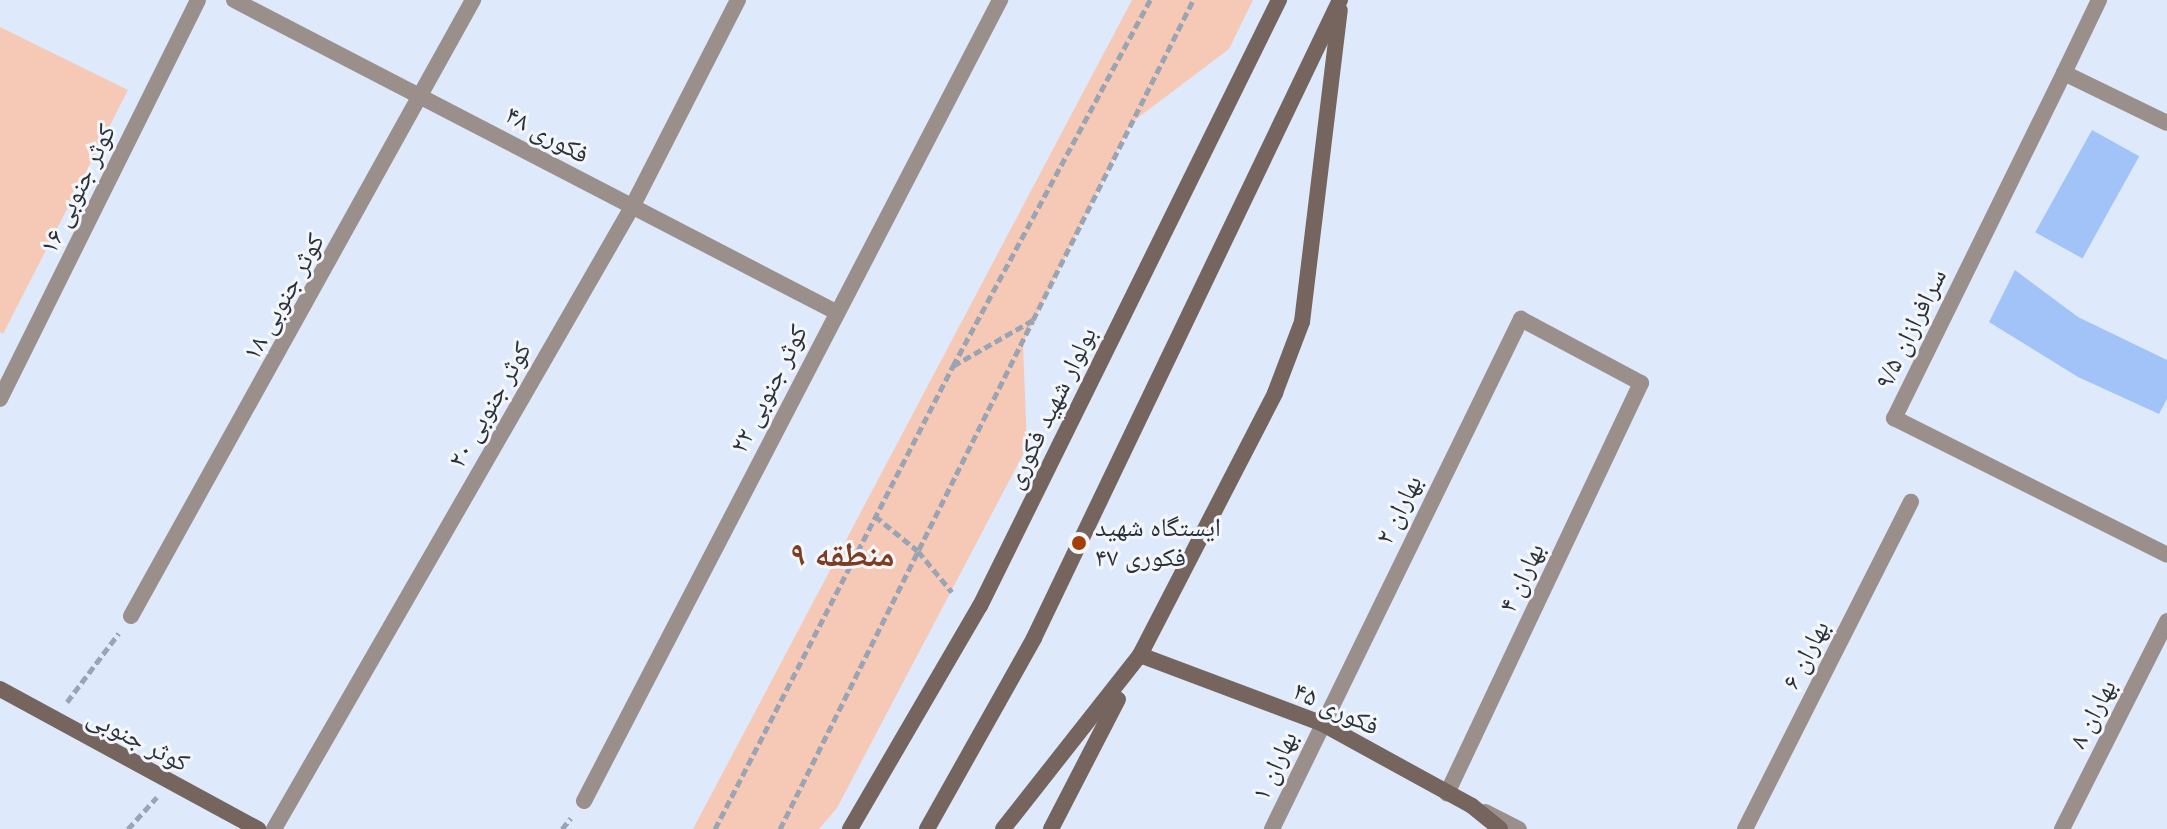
<!DOCTYPE html>
<meta charset="utf-8">
<style>
body{margin:0}
#map{position:relative;width:2167px;height:829px;overflow:hidden;background:#deeafc;font-family:"Times New Roman","Noto Naskh Arabic",serif}
div>[style]{position:absolute}
.green>*{inset:0;background:#f6c9b7}
.building>*{inset:0;background:#a2c3f8;transform-origin:0 0}
.path>*{height:5px;margin-top:-2.5px;transform-origin:0;background:repeating-linear-gradient(90deg,#9aa4b2 0 8px,transparent 0 12px)}
.street>*{height:16px;margin:-8px;padding:0 8px;transform-origin:8px;border-radius:8px;background:#9b8f8b}
.secondary>*{height:16px;margin:-8px;padding:0 8px;transform-origin:8px;border-radius:8px;background:#75655e}
.dots>*{width:22px;height:22px;translate:-50% -50%;box-sizing:border-box;border:4px solid #f3f6fb;border-radius:50%}
span{translate:-50% -50%;white-space:nowrap;text-align:center;line-height:1.15;-webkit-text-stroke:6px #f3f6fb;paint-order:stroke}
.street-label{font-size:26px;color:#2b3039}
.poi-label{font-size:26px;color:#2b3039}
.left{translate:0 -50%;text-align:left}
.district-label{font-size:34px;color:#7e3c20;font-weight:700}
</style>
<div id="map">
<div class="green">
<div style="clip-path:polygon(1132px 0,1253px 0,1229px 49px,1131px 123px,1023px 343px,1027px 447px,837px 808px,819px 829px,693px 829px)"></div>
<div style="clip-path:polygon(0 27px,128px 90px,3px 334px,0 332px)"></div>
</div>
<div class="building">
<div style="left:2092px;top:130px;width:54px;height:117px;rotate:29deg"></div>
<div style="clip-path:polygon(2015px 270px,2078px 317px,2167px 360px,2167px 399px,2159px 414px,2078px 377px,1989px 322px)"></div>
</div>
<div class="path">
<div style="left:1033px;top:320px;width:358px;rotate:-63.4deg"></div>
<div style="left:875px;top:516px;width:55px;rotate:39.1deg"></div>
<div style="left:918px;top:551px;width:53px;rotate:50.3deg"></div>
<div style="left:67px;top:702px;width:86px;rotate:-53deg"></div>
<div style="left:128px;top:829px;width:43px;rotate:-47.8deg"></div>
<div style="left:562px;top:829px;width:14px;rotate:-51deg"></div>
<div style="left:715px;top:829px;width:521px;rotate:-62.8deg"></div>
<div style="left:780px;top:829px;width:568px;rotate:-63.57deg"></div>
<div style="left:1033px;top:320px;width:92px;rotate:150.1deg"></div>
<div style="left:953px;top:366px;width:416px;rotate:-61.7deg"></div>
</div>
<div class="street">
<div style="left:234px;top:0;width:678px;rotate:27.4deg"></div>
<div style="left:2099px;top:0;width:81px;rotate:115.6deg"></div>
<div style="left:2064px;top:73px;width:114px;rotate:25.9deg"></div>
<div style="left:2064px;top:73px;width:385px;rotate:116.2deg"></div>
<div style="left:1894px;top:418px;width:305px;rotate:26.6deg"></div>
<div style="left:0;top:399px;width:445px;rotate:-63.6deg"></div>
<div style="left:131px;top:616px;width:705px;rotate:-60.96deg"></div>
<div style="left:584px;top:801px;width:903px;rotate:-62.55deg"></div>
<div style="left:1485px;top:812px;width:38px;rotate:27deg"></div>
<div style="left:274px;top:829px;width:715px;rotate:-60.07deg"></div>
<div style="left:631px;top:209px;width:235px;rotate:-62.9deg"></div>
<div style="left:1272px;top:829px;width:568px;rotate:-63.98deg"></div>
<div style="left:1521px;top:319px;width:136px;rotate:28.1deg"></div>
<div style="left:1641px;top:383px;width:454px;rotate:115.3deg"></div>
<div style="left:1745px;top:829px;width:367px;rotate:-63.1deg"></div>
<div style="left:2062px;top:829px;width:233px;rotate:-63.2deg"></div>
</div>
<div class="secondary">
<div style="left:1140px;top:655px;width:193px;rotate:20.6deg"></div>
<div style="left:1321px;top:723px;width:172px;rotate:28.8deg"></div>
<div style="left:1472px;top:806px;width:36px;rotate:39deg"></div>
<div style="left:0;top:689px;width:294px;rotate:28.5deg"></div>
<div style="left:850px;top:829px;width:258px;rotate:-59.8deg"></div>
<div style="left:980px;top:606px;width:676px;rotate:-63.74deg"></div>
<div style="left:927px;top:829px;width:219px;rotate:-60.7deg"></div>
<div style="left:1034px;top:638px;width:708px;rotate:-64.38deg"></div>
<div style="left:1003px;top:829px;width:221px;rotate:-51.8deg"></div>
<div style="left:1140px;top:655px;width:295px;rotate:-62.7deg"></div>
<div style="left:1275px;top:393px;width:76px;rotate:-69.2deg"></div>
<div style="left:1302px;top:322px;width:314px;rotate:-83.1deg"></div>
<div style="left:1051px;top:829px;width:146px;rotate:-62.7deg"></div>
</div>
<div class="dots">
<div style="left:1079px;top:543px;background:#a34009"></div>
</div>
<div class="street-label">
<span style="left:547px;top:135px;rotate:29deg">فکوری ۴۸</span>
<span style="left:78px;top:189px;rotate:-64deg">کوثر جنوبی ۱۶</span>
<span style="left:284px;top:297px;rotate:-61deg">کوثر جنوبی ۱۸</span>
<span style="left:1911px;top:329px;rotate:-64deg">سرافرازان ۹/۵</span>
<span style="left:769px;top:389px;rotate:-63deg">کوثر جنوبی ۲۲</span>
<span style="left:490px;top:405px;rotate:-60deg">کوثر جنوبی ۲۰</span>
<span style="left:1051px;top:408px;rotate:-64deg">بولوار شهید فکوری</span>
<span style="left:1399px;top:510px;rotate:-64deg">بهاران ۲</span>
<span style="left:1522px;top:578px;rotate:-65deg">بهاران ۴</span>
<span style="left:1806px;top:655px;rotate:-63deg">بهاران ۶</span>
<span style="left:1336px;top:709px;rotate:25deg">فکوری ۴۵</span>
<span style="left:2093px;top:714px;rotate:-63deg">بهاران ۸</span>
<span style="left:138px;top:740px;rotate:27deg">کوثر جنوبی</span>
<span style="left:1275px;top:766px;rotate:-65deg">بهاران ۱</span>
</div>
<div class="poi-label">
<span class="left" style="left:1095px;top:543px">ایستگاه شهید<br>فکوری ۴۷</span>
</div>
<div class="district-label">
<span style="left:842px;top:555px">منطقه ۹</span>
</div>
</div>
